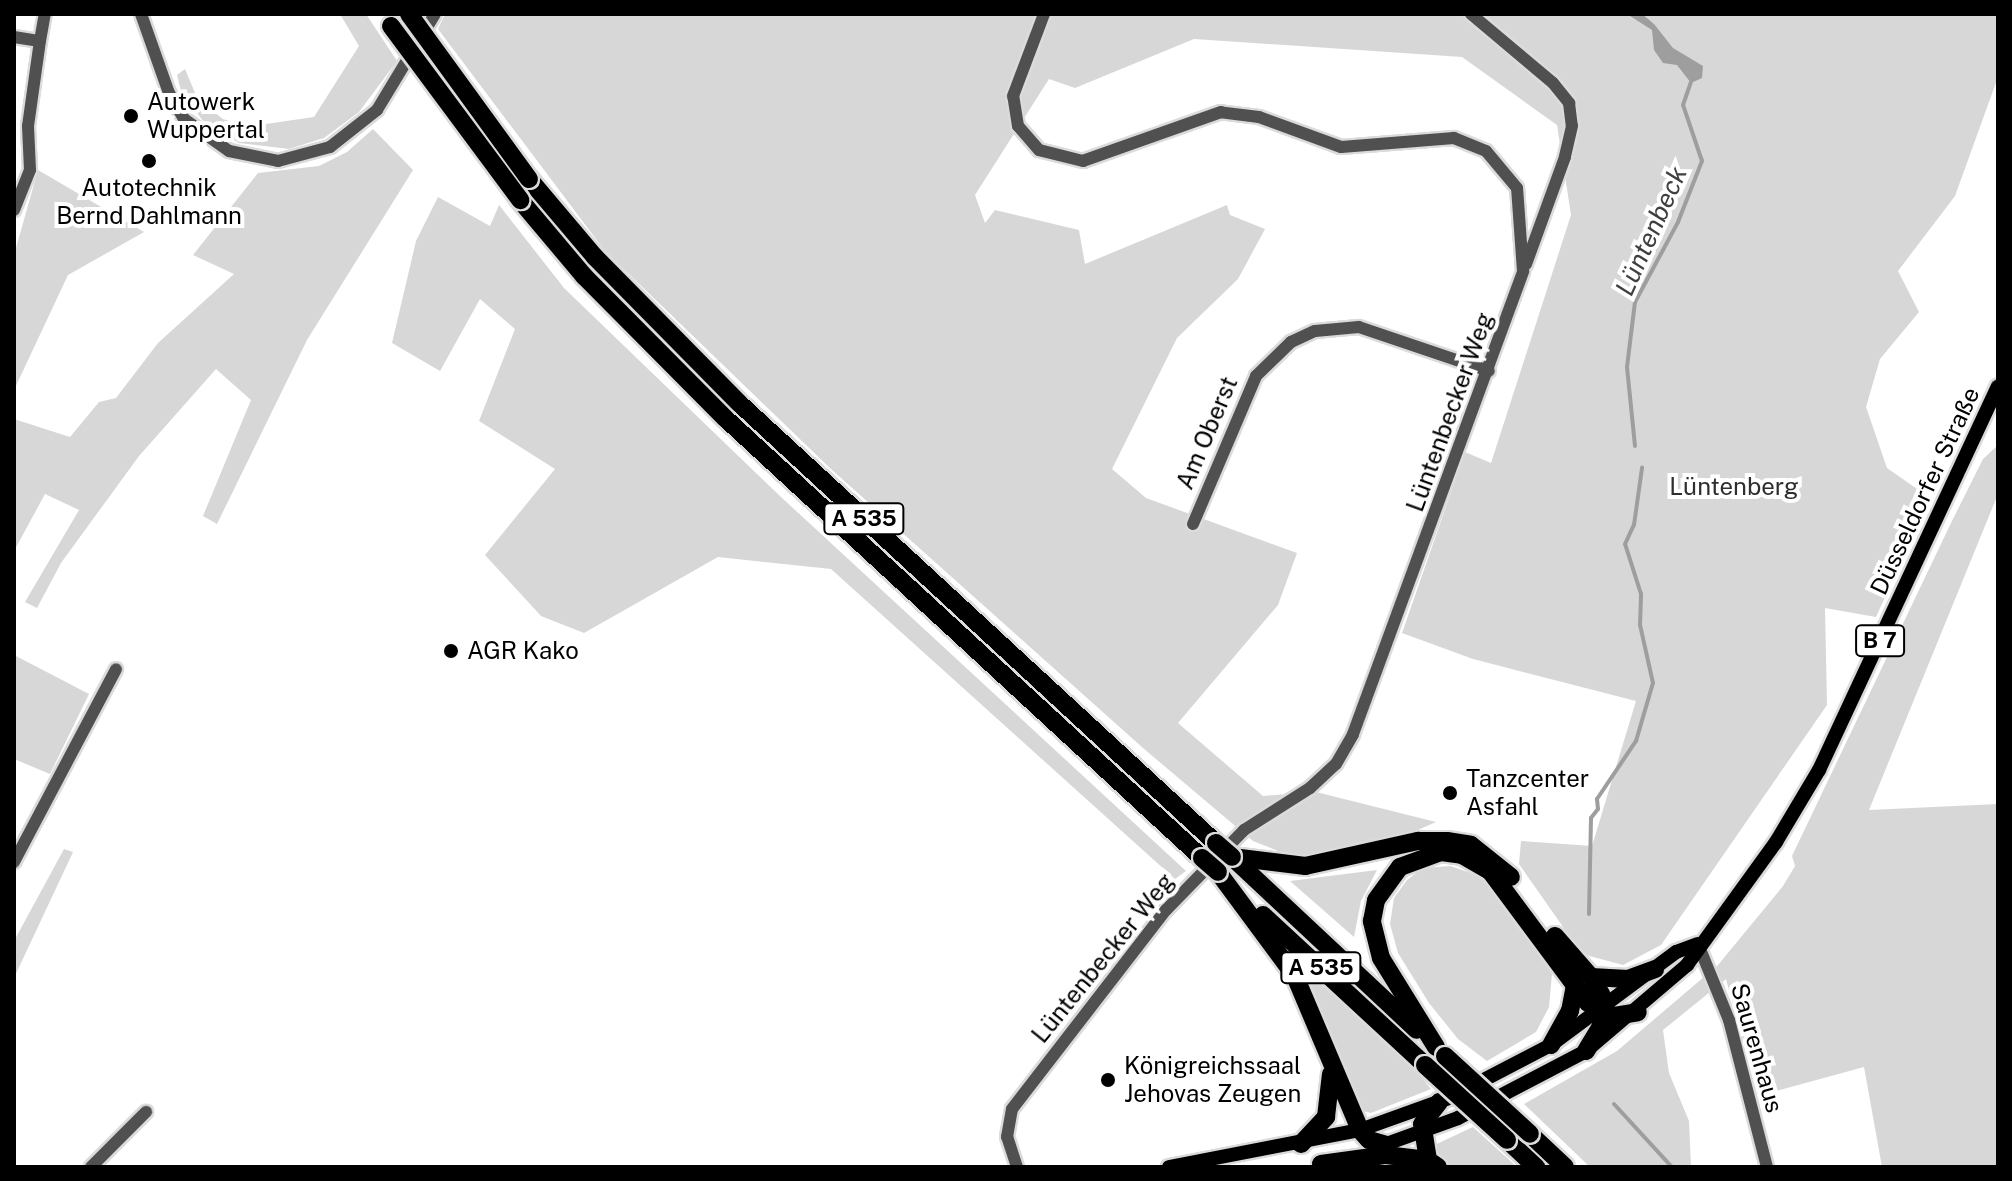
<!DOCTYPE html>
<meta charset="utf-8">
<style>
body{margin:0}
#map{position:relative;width:2012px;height:1181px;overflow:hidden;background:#fff;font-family:"Public Sans",sans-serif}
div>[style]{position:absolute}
.green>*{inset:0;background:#d7d7d7}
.water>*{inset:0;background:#9e9e9e}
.stream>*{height:4px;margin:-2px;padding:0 2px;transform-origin:2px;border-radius:2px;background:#9e9e9e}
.roads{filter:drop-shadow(2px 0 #dbdbdb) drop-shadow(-2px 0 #dbdbdb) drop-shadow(0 2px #dbdbdb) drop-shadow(0 -2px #dbdbdb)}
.minor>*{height:12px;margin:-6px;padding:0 6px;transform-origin:6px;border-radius:6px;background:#505050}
.major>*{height:14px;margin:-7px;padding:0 7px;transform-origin:7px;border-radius:7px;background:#000}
.highway>*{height:18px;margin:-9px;padding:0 9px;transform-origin:9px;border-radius:9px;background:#000}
.bridges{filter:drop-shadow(2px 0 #dbdbdb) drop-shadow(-2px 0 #dbdbdb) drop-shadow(0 2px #dbdbdb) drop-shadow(0 -2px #dbdbdb)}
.highway-bridge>*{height:18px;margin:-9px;padding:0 9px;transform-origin:9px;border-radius:9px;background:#000}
.dots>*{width:22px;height:22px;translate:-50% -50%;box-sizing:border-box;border:4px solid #fff;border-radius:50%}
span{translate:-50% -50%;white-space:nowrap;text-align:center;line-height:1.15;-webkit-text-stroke:8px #fff;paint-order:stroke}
.shield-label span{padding:2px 6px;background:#fff;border:2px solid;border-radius:6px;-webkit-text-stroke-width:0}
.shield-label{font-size:22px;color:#000;font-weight:700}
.poi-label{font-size:24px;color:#000}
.left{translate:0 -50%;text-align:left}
.street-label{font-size:24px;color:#000}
.park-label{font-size:24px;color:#2e2e2e}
.water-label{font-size:26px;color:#3f3f3f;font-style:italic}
.frame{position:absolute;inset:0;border:16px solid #000;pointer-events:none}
</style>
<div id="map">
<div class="green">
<div style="clip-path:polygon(340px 14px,366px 14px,397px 61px,359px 112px,324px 138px,289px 149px,239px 143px,203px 121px,181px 91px,177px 75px,185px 69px,198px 100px,223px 119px,246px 127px,314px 117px,359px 46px)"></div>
<div style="clip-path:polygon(445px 14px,1998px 14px,1998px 77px,1955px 196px,1898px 271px,1919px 312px,1880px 359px,1866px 407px,1887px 468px,1930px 498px,1876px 617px,1825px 608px,1827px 705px,1661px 945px,1623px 965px,1582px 954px,1519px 864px,1521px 841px,1592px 846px,1636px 701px,1473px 659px,1402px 633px,1465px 452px,1491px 463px,1571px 215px,1557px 125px,1462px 57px,1194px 39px,1075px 88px,1049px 79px,975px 195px,985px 223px,995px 210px,1079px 230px,1085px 264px,1227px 205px,1230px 215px,1265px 229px,1238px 279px,1177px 338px,1112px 469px,1146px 498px,1297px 553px,1278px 605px,1178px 723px,1263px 796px,1316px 792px,1436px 822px,1397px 839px,1298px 859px,1253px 841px,1143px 748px,832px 470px,605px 251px,438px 29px)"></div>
<div style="clip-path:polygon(373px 129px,413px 170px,307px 340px,217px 524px,203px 516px,251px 400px,216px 369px,139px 456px,61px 563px,37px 608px,25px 602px,79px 510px,45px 494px,14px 551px,14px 419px,70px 437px,99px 402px,116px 398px,158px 343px,234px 274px,193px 255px,258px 173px,319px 166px,347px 152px)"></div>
<div style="clip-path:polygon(38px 170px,144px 232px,68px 275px,14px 390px,14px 255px)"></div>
<div style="clip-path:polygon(438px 197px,490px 226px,499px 205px,564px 288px,781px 497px,1186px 871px,1175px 879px,831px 569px,718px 557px,584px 633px,541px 616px,485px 555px,555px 469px,479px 421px,515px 329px,480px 299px,440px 371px,392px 343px,416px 241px)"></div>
<div style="clip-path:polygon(1998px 445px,1998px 494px,1869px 810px,1998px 804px,1998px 1167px,1882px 1167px,1864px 1067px,1758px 1096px,1726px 979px,1663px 1030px,1669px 1073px,1689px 1121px,1691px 1167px,1590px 1167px,1524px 1104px,1617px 1051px,1718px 965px,1783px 886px,1795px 866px,1792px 856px,1951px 523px,1983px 459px)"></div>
<div style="clip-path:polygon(14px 655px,89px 694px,50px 774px,14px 759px)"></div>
<div style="clip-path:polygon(64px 849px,73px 852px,14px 978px,14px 941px)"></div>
<div style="clip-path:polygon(1450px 866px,1486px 878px,1552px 974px,1549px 1007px,1536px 1032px,1487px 1061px,1458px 1039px,1429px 1003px,1398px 953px,1390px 924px,1394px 898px,1407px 880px,1423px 868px)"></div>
<div style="clip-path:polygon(1377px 870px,1361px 901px,1354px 937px,1290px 881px)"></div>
<div style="clip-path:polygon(1292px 958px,1416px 1070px,1431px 1089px,1371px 1113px,1359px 1110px)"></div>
<div style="clip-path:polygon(1473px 1127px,1517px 1167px,1451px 1167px,1428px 1148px)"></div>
</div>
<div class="water">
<div style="clip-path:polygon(1627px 14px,1642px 14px,1654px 24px,1673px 48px,1703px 66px,1702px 78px,1691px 83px,1677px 65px,1663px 63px,1654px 50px,1652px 30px)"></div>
</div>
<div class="stream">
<div style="left:1635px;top:446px;width:79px;rotate:-95.8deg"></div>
<div style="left:1627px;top:367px;width:65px;rotate:-83deg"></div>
<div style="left:1635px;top:302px;width:91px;rotate:-61.7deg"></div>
<div style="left:1678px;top:222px;width:66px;rotate:-68.5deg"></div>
<div style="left:1702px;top:161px;width:59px;rotate:-108.7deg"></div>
<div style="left:1683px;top:105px;width:24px;rotate:-71deg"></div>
<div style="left:1589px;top:914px;width:96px;rotate:-88.8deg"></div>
<div style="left:1591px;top:818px;width:11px;rotate:-52deg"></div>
<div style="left:1598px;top:809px;width:10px;rotate:-96deg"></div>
<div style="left:1597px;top:799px;width:70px;rotate:-56.1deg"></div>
<div style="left:1636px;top:741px;width:60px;rotate:-73.7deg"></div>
<div style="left:1653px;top:683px;width:59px;rotate:-102.6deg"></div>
<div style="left:1640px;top:625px;width:31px;rotate:-88deg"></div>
<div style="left:1641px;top:594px;width:52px;rotate:-107.7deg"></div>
<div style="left:1625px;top:544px;width:21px;rotate:-65deg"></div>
<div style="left:1634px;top:525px;width:58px;rotate:-82deg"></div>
<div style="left:1614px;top:1104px;width:86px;rotate:47.4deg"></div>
</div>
<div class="roads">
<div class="minor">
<div style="left:141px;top:14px;width:84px;rotate:70.5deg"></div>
<div style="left:169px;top:93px;width:30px;rotate:60deg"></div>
<div style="left:184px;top:119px;width:55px;rotate:35.4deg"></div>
<div style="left:229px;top:151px;width:50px;rotate:11.5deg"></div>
<div style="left:278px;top:161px;width:54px;rotate:-15.1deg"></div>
<div style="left:330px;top:147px;width:60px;rotate:-38.2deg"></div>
<div style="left:377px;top:110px;width:112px;rotate:-58.9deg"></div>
<div style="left:1471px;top:14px;width:107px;rotate:40.1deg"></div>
<div style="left:1553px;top:83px;width:26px;rotate:51deg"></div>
<div style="left:1569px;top:103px;width:23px;rotate:83deg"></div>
<div style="left:1572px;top:126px;width:32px;rotate:103deg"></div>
<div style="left:1565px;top:157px;width:114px;rotate:110deg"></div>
<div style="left:14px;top:37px;width:26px;rotate:9deg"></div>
<div style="left:40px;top:41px;width:27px;rotate:-80deg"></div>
<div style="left:14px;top:210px;width:43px;rotate:-68.2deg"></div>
<div style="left:30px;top:170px;width:44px;rotate:-92.6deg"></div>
<div style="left:28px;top:126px;width:86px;rotate:-82deg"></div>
<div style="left:1193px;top:524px;width:161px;rotate:-66.9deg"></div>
<div style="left:1256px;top:376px;width:49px;rotate:-44.2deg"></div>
<div style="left:1291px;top:342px;width:26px;rotate:-25deg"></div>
<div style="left:1315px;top:331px;width:44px;rotate:-5.2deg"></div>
<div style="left:1359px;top:327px;width:137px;rotate:18.7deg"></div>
<div style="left:14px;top:862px;width:218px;rotate:-62.1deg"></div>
<div style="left:1698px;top:944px;width:82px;rotate:67.8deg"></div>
<div style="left:1729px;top:1020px;width:152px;rotate:75.5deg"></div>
<div style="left:91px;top:1167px;width:78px;rotate:-45deg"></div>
<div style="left:1017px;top:1167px;width:32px;rotate:-108deg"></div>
<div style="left:1007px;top:1137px;width:28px;rotate:-80deg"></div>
<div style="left:1012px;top:1109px;width:252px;rotate:-52.3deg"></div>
<div style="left:1166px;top:910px;width:112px;rotate:-45.7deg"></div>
<div style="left:1244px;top:830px;width:78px;rotate:-32.5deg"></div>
<div style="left:1310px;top:788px;width:35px;rotate:-43deg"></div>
<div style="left:1336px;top:764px;width:34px;rotate:-60deg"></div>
<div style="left:1353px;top:734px;width:493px;rotate:-69.8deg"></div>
<div style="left:1523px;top:271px;width:83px;rotate:-94.1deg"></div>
<div style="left:1517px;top:188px;width:48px;rotate:-130deg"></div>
<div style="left:1486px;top:151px;width:35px;rotate:-158deg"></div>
<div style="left:1454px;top:138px;width:113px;rotate:175.4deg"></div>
<div style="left:1341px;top:147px;width:87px;rotate:-159.9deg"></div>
<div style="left:1259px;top:117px;width:38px;rotate:-173deg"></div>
<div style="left:1221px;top:112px;width:146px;rotate:160.5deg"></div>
<div style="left:1083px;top:161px;width:45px;rotate:-166deg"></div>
<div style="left:1039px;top:150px;width:32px;rotate:-131deg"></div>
<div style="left:1018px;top:126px;width:30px;rotate:-99deg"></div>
<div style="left:1013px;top:96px;width:88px;rotate:-69.3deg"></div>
</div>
<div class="major">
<div style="left:1378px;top:1147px;width:85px;rotate:-19.9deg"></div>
<div style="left:1458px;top:1118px;width:144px;rotate:-27.6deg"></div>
<div style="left:1586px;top:1051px;width:133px;rotate:-40.4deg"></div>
<div style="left:1687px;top:965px;width:152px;rotate:-54.1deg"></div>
<div style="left:1776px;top:842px;width:84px;rotate:-59.2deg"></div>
<div style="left:1819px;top:770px;width:423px;rotate:-65deg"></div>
<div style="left:1169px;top:1167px;width:195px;rotate:-11deg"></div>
<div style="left:1360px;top:1130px;width:95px;rotate:-19.8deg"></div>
<div style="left:1449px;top:1098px;width:115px;rotate:-27.5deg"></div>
<div style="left:1551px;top:1045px;width:156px;rotate:-36.6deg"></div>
<div style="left:1676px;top:952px;width:23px;rotate:-20deg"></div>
</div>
<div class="highway">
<div style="left:529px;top:179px;width:102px;rotate:49.8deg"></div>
<div style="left:595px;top:257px;width:205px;rotate:45.4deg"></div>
<div style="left:739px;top:403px;width:649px;rotate:42.69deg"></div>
<div style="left:520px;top:200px;width:99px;rotate:49.9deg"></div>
<div style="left:584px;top:276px;width:200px;rotate:45.2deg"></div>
<div style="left:725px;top:418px;width:649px;rotate:42.69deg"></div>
<div style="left:1232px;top:857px;width:74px;rotate:7deg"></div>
<div style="left:1305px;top:866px;width:116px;rotate:-12.5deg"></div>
<div style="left:1418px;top:841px;width:29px"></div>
<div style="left:1447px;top:841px;width:24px;rotate:9deg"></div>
<div style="left:1471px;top:845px;width:51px;rotate:38.7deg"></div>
<div style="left:1232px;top:857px;width:253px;rotate:43.1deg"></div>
<div style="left:1218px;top:872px;width:129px;rotate:53.5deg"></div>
<div style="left:1295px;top:976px;width:167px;rotate:67.1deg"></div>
<div style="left:1360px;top:1130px;width:13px;rotate:48deg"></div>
<div style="left:1369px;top:1140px;width:18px;rotate:16deg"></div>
<div style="left:1263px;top:915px;width:221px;rotate:42.8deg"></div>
<div style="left:1555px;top:936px;width:55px;rotate:48.7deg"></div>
<div style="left:1591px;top:977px;width:37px;rotate:3deg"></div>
<div style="left:1628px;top:979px;width:29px;rotate:-20deg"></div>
<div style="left:1551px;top:1045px;width:39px;rotate:-61deg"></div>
<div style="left:1570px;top:1011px;width:26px;rotate:-79deg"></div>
<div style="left:1436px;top:1047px;width:105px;rotate:-121.7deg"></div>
<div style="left:1381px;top:958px;width:38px;rotate:-104deg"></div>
<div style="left:1372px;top:921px;width:21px;rotate:-79deg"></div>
<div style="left:1376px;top:900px;width:41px;rotate:-54deg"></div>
<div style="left:1400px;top:867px;width:44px;rotate:-20.1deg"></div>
<div style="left:1441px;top:852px;width:21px;rotate:8deg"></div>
<div style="left:1462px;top:855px;width:32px;rotate:30deg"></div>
<div style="left:1490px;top:871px;width:164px;rotate:53.4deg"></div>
<div style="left:1588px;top:1003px;width:29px;rotate:27deg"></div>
<div style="left:1614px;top:1016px;width:24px;rotate:-9deg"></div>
<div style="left:1586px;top:1051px;width:29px;rotate:-59deg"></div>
<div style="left:1601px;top:1026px;width:32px;rotate:-90deg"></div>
<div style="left:1601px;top:994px;width:20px;rotate:-120deg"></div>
<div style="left:1530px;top:1134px;width:48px;rotate:43.3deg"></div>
<div style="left:1507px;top:1140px;width:40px;rotate:43deg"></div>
<div style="left:1301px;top:1144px;width:37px;rotate:-47deg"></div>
<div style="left:1326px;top:1117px;width:43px;rotate:-83.4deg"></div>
<div style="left:1428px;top:1160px;width:36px;rotate:-99deg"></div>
<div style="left:1422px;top:1124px;width:28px;rotate:-52deg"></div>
<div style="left:1321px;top:1164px;width:66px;rotate:-7.9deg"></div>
<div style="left:1386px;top:1155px;width:42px;rotate:6.8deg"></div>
<div style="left:1428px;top:1160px;width:12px;rotate:35deg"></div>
</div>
</div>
<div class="bridges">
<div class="highway-bridge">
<div style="left:409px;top:14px;width:204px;rotate:54deg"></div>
<div style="left:391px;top:26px;width:217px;rotate:53.4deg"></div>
<div style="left:1216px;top:843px;width:21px;rotate:41deg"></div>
<div style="left:1202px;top:858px;width:21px;rotate:41deg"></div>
<div style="left:1445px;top:1056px;width:115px;rotate:42.5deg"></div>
<div style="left:1425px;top:1065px;width:111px;rotate:42.4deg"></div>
</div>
</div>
<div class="dots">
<div style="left:131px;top:116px;background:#000"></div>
<div style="left:149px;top:161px;background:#000"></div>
<div style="left:451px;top:651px;background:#000"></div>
<div style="left:1450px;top:793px;background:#000"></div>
<div style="left:1108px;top:1080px;background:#000"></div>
</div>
<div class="shield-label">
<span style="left:864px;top:519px">A 535</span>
<span style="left:1880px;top:641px">B 7</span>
<span style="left:1321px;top:968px">A 535</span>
</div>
<div class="poi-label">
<span class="left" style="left:147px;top:116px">Autowerk<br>Wuppertal</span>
<span style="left:149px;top:202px">Autotechnik<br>Bernd Dahlmann</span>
<span class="left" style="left:467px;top:651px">AGR Kako</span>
<span class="left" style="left:1466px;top:793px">Tanzcenter<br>Asfahl</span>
<span class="left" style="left:1124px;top:1080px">Königreichssaal<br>Jehovas Zeugen</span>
</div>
<div class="street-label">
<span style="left:1450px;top:412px;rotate:-70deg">Lüntenbecker Weg</span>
<span style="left:1207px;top:433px;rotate:-67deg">Am Oberst</span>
<span style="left:1925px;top:491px;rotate:-65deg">Düsseldorfer Straße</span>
<span style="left:1103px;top:958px;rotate:-51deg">Lüntenbecker Weg</span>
<span style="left:1757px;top:1048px;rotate:74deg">Saurenhaus</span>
</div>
<div class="park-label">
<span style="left:1734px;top:487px">Lüntenberg</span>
</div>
<div class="water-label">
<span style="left:1651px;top:231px;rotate:-66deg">Lüntenbeck</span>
</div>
<div class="frame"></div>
</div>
